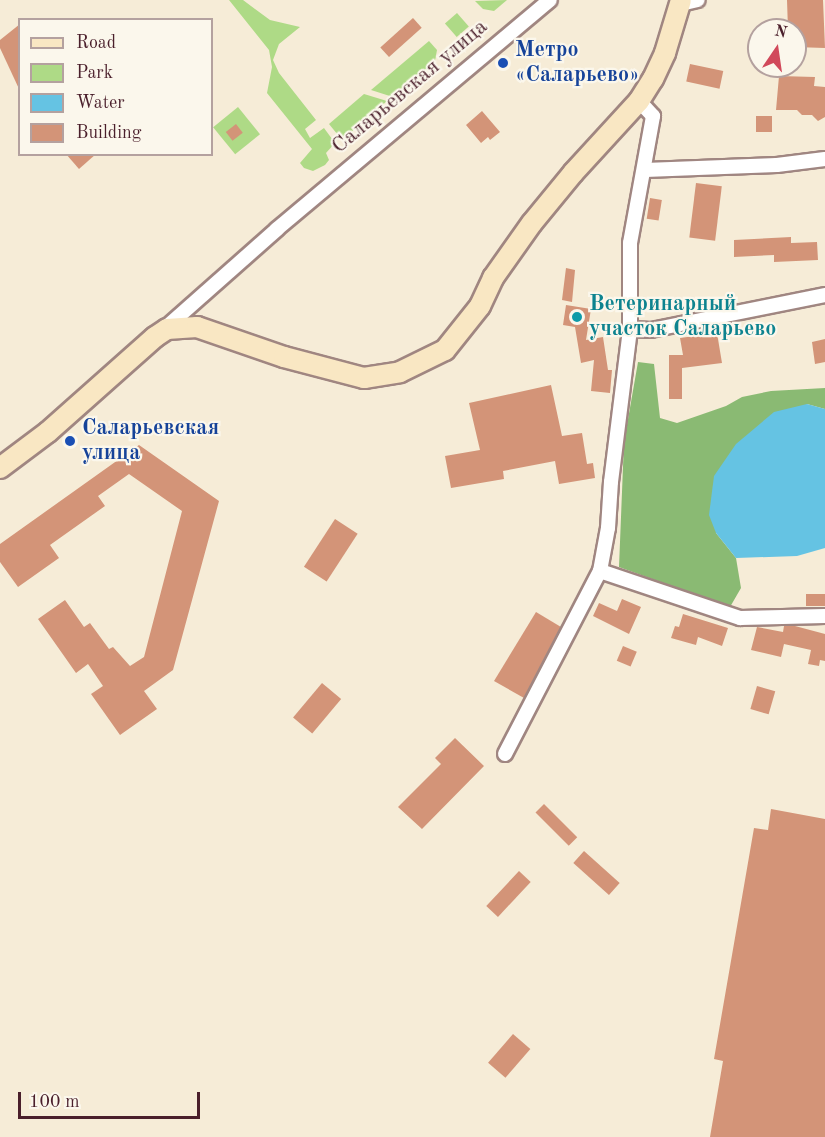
<!DOCTYPE html>
<meta charset="utf-8">
<style>
body{margin:0}
#map{position:relative;width:825px;height:1137px;overflow:hidden;background:#f6ecd7;font-family:"Old Standard TT",serif}
div>[style]{position:absolute}
.green>*{inset:0;background:#aeda86;transform-origin:0 0}
.forest>*{inset:0;background:#8aba73}
.water>*{inset:0;background:#65c3e3}
.building>*{inset:0;background:#d39478;transform-origin:0 0}
.roads{filter:drop-shadow(2px 0 #a08681) drop-shadow(-2px 0 #a08681) drop-shadow(0 2px #a08681) drop-shadow(0 -2px #a08681)}
.street>*{height:14px;margin:-7px;padding:0 7px;transform-origin:7px;border-radius:7px;background:#fff}
.secondary>*{height:20px;margin:-10px;padding:0 10px;transform-origin:10px;border-radius:10px;background:#f9e7c3}
.dots>*{width:16px;height:16px;translate:-50% -50%;box-sizing:border-box;border:3px solid #fbf7ec;border-radius:50%}
span{translate:-50% -50%;white-space:nowrap;text-align:center;line-height:1.15;-webkit-text-stroke:4.5px #fbf7ec;paint-order:stroke}
.transit-label{font-size:22px;color:#164399;font-weight:700}
.left{translate:0 -50%;text-align:left}
.street-label{font-size:22px;color:#4a1f2b}
.culture-label{font-size:22px;color:#0d838f;font-weight:700}
.legend{position:absolute;left:18px;top:18px;width:195px;height:138px;box-sizing:border-box;background:#fbf7ec;border:2px solid #b4a19f;margin:0;padding:8px 10px;list-style:none;font-size:18px;color:#4a1f2b}
.legend li{display:flex;align-items:center;gap:12px;height:30px}
.legend b{width:30px;border:2px solid #b4a19f}
.north{position:absolute;left:747px;top:18px;width:60px;height:60px;box-sizing:border-box;background:#fbf7ec;border:2px solid #b4a19f;border-radius:50%;rotate:13deg;font-size:16px;font-weight:700;line-height:24px;text-align:center;color:#4a1f2b}
.north::after{content:'';display:block;margin:auto;width:21px;height:27px;background:#d1495b;clip-path:polygon(50% 0,100% 100%,50% 72%,0 100%)}
.scale{position:absolute;left:18px;top:1092px;width:182px;height:27px;box-sizing:border-box;border:3px solid #4a1f2b;border-top:0;padding-left:8px;font-size:18px;line-height:21px;white-space:nowrap;color:#4a1f2b;-webkit-text-stroke:4px #fbf7ec;paint-order:stroke}
</style>
<div id="map">
<div class="green">
<div style="clip-path:polygon(229px 0,243px 0,270px 20px,300px 27px,279px 44px,273px 60px,279px 73px,316px 120px,305px 129px,310px 138px,324px 128px,335px 143px,326px 153px,329px 160px,325px 165px,313px 171px,304px 168px,300px 163px,312px 149px,267px 93px,272px 67px,269px 50px)"></div>
<div style="clip-path:polygon(507px 0,494px 11px,483px 9px,475px 1px)"></div>
<div style="left:457px;top:13px;width:18px;height:16px;rotate:49deg"></div>
<div style="clip-path:polygon(429px 41px,437px 50px,435px 61px,393px 97px,371px 90px)"></div>
<div style="clip-path:polygon(364px 94px,387px 101px,342px 140px,329px 124px)"></div>
<div style="left:238px;top:107px;width:35px;height:32px;rotate:51deg"></div>
</div>
<div class="forest">
<div style="clip-path:polygon(638px 362px,654px 364px,660px 418px,677px 423px,726px 406px,742px 397px,771px 391px,825px 388px,825px 409px,807px 404px,716px 533px,736px 558px,741px 588px,730px 607px,619px 567px,624px 442px)"></div>
</div>
<div class="water">
<div style="clip-path:polygon(807px 404px,825px 409px,825px 548px,797px 556px,736px 558px,716px 533px,709px 515px,714px 476px,736px 444px,774px 412px)"></div>
</div>
<div class="building">
<div style="clip-path:polygon(787px 0,823px 0,825px 48px,795px 47px,795px 30px,788px 30px)"></div>
<div style="left:413px;top:18px;width:13px;height:44px;rotate:48deg"></div>
<div style="clip-path:polygon(20px 24px,20px 91px,0 48px,0 40px)"></div>
<div style="left:690px;top:64px;width:34px;height:18px;rotate:12deg"></div>
<div style="clip-path:polygon(779px 76px,815px 77px,814px 86px,825px 87px,825px 117px,818px 121px,812px 115px,802px 115px,797px 110px,776px 110px)"></div>
<div style="clip-path:polygon(482px 111px,500px 132px,490px 140px,488px 137px,481px 143px,466px 125px)"></div>
<div style="left:756px;top:116px;width:16px;height:16px"></div>
<div style="left:236px;top:124px;width:11px;height:13px;rotate:52deg"></div>
<div style="clip-path:polygon(66px 154px,96px 154px,79px 169px)"></div>
<div style="left:696px;top:183px;width:26px;height:55px;rotate:7deg"></div>
<div style="left:650px;top:198px;width:12px;height:21px;rotate:9deg"></div>
<div style="clip-path:polygon(791px 237px,791px 243px,817px 242px,818px 260px,774px 262px,774px 255px,734px 257px,734px 240px)"></div>
<div style="clip-path:polygon(566px 268px,575px 270px,572px 302px,562px 300px)"></div>
<div style="clip-path:polygon(566px 305px,591px 309px,586px 340px,603px 337px,608px 370px,612px 370px,610px 393px,591px 391px,594px 360px,581px 363px,575px 327px,563px 325px)"></div>
<div style="clip-path:polygon(717px 333px,722px 363px,682px 368px,682px 399px,669px 399px,669px 355px,683px 355px,680px 338px)"></div>
<div style="clip-path:polygon(825px 339px,825px 362px,815px 364px,812px 342px)"></div>
<div style="clip-path:polygon(551px 385px,562px 436px,582px 433px,587px 464px,593px 463px,595px 478px,559px 484px,555px 461px,503px 471px,504px 479px,451px 488px,445px 456px,480px 450px,469px 403px)"></div>
<div style="clip-path:polygon(139px 445px,219px 501px,173px 670px,144px 691px,157px 709px,120px 735px,91px 694px,103px 686px,88px 664px,76px 673px,38px 619px,65px 600px,84px 627px,90px 623px,109px 649px,113px 647px,130px 666px,144px 657px,182px 511px,129px 474px,98px 496px,105px 506px,50px 545px,59px 558px,18px 587px,0 562px,0 544px)"></div>
<div style="left:335px;top:519px;width:27px;height:57px;rotate:33deg"></div>
<div style="left:825px;top:594px;width:12px;height:19px;rotate:90deg"></div>
<div style="clip-path:polygon(622px 599px,641px 607px,629px 634px,593px 616px,599px 603px,617px 611px)"></div>
<div style="clip-path:polygon(536px 612px,561px 627px,524px 698px,494px 681px)"></div>
<div style="clip-path:polygon(683px 614px,728px 628px,722px 646px,698px 637px,696px 645px,671px 638px,675px 626px,679px 627px)"></div>
<div style="clip-path:polygon(784px 626px,795px 626px,825px 634px,825px 661px,820px 660px,819px 666px,808px 664px,811px 650px,784px 644px,781px 657px,751px 650px,757px 627px,783px 632px)"></div>
<div style="left:623px;top:646px;width:15px;height:16px;rotate:23deg"></div>
<div style="left:322px;top:683px;width:25px;height:45px;rotate:40deg"></div>
<div style="left:757px;top:686px;width:19px;height:24px;rotate:16deg"></div>
<div style="clip-path:polygon(455px 738px,484px 766px,422px 829px,398px 807px,441px 764px,435px 758px)"></div>
<div style="left:544px;top:804px;width:47px;height:12px;rotate:45deg"></div>
<div style="clip-path:polygon(771px 809px,825px 819px,825px 1137px,710px 1137px,723px 1061px,714px 1059px,754px 828px,768px 830px)"></div>
<div style="left:584px;top:851px;width:48px;height:16px;rotate:42deg"></div>
<div style="left:519px;top:871px;width:16px;height:48px;rotate:43deg"></div>
<div style="left:513px;top:1034px;width:23px;height:38px;rotate:41deg"></div>
</div>
<div class="roads">
<div class="street">
<div style="left:680px;top:4px;width:18px;rotate:-13deg"></div>
<div style="left:645px;top:170px;width:132px;rotate:-2.2deg"></div>
<div style="left:777px;top:165px;width:48px;rotate:-7.1deg"></div>
<div style="left:630px;top:329px;width:21px;rotate:3deg"></div>
<div style="left:651px;top:330px;width:177px;rotate:-11.4deg"></div>
<div style="left:163px;top:330px;width:152px;rotate:-41.5deg"></div>
<div style="left:277px;top:229px;width:356px;rotate:-40deg"></div>
<div style="left:600px;top:571px;width:148px;rotate:18.6deg"></div>
<div style="left:740px;top:618px;width:85px;rotate:-1.3deg"></div>
<div style="left:505px;top:754px;width:206px;rotate:-62.6deg"></div>
<div style="left:600px;top:571px;width:44px;rotate:-79.5deg"></div>
<div style="left:608px;top:528px;width:46px;rotate:-86.3deg"></div>
<div style="left:611px;top:482px;width:154px;rotate:-82.9deg"></div>
<div style="left:630px;top:329px;width:86px;rotate:-90deg"></div>
<div style="left:630px;top:243px;width:129px;rotate:-79.7deg"></div>
<div style="left:653px;top:116px;width:21px;rotate:-133deg"></div>
</div>
<div class="secondary">
<div style="left:0;top:468px;width:60px;rotate:-36.9deg"></div>
<div style="left:48px;top:432px;width:143px;rotate:-41.6deg"></div>
<div style="left:155px;top:337px;width:14px;rotate:-34deg"></div>
<div style="left:167px;top:329px;width:30px;rotate:-4deg"></div>
<div style="left:197px;top:327px;width:92px;rotate:19deg"></div>
<div style="left:284px;top:357px;width:83px;rotate:14.7deg"></div>
<div style="left:364px;top:378px;width:36px;rotate:-9deg"></div>
<div style="left:400px;top:372px;width:50px;rotate:-26.1deg"></div>
<div style="left:445px;top:350px;width:56px;rotate:-51.5deg"></div>
<div style="left:480px;top:306px;width:31px;rotate:-65deg"></div>
<div style="left:493px;top:278px;width:67px;rotate:-54.7deg"></div>
<div style="left:532px;top:223px;width:65px;rotate:-50.6deg"></div>
<div style="left:573px;top:173px;width:98px;rotate:-47.5deg"></div>
<div style="left:639px;top:101px;width:26px;rotate:-58deg"></div>
<div style="left:653px;top:79px;width:29px;rotate:-65deg"></div>
<div style="left:665px;top:53px;width:55px;rotate:-73.2deg"></div>
</div>
</div>
<div class="dots">
<div style="left:503px;top:63px;background:#1a4fb4"></div>
<div style="left:577px;top:317px;background:#0f9aa8"></div>
<div style="left:70px;top:441px;background:#1a4fb4"></div>
</div>
<div class="transit-label">
<span class="left" style="left:515px;top:63px">Метро<br>«Саларьево»</span>
<span class="left" style="left:82px;top:441px">Саларьевская<br>улица</span>
</div>
<div class="street-label">
<span style="left:410px;top:87px;rotate:-40deg">Саларьевская улица</span>
</div>
<div class="culture-label">
<span class="left" style="left:589px;top:317px">Ветеринарный<br>участок Саларьево</span>
</div>
<ul class="legend">
<li><b style="height:8px;background:#f9e7c3"></b>Road</li>
<li><b style="height:16px;background:#aeda86"></b>Park</li>
<li><b style="height:16px;background:#65c3e3"></b>Water</li>
<li><b style="height:16px;background:#d39478"></b>Building</li>
</ul>
<div class="north">N</div>
<div class="scale">100 m</div>
</div>
